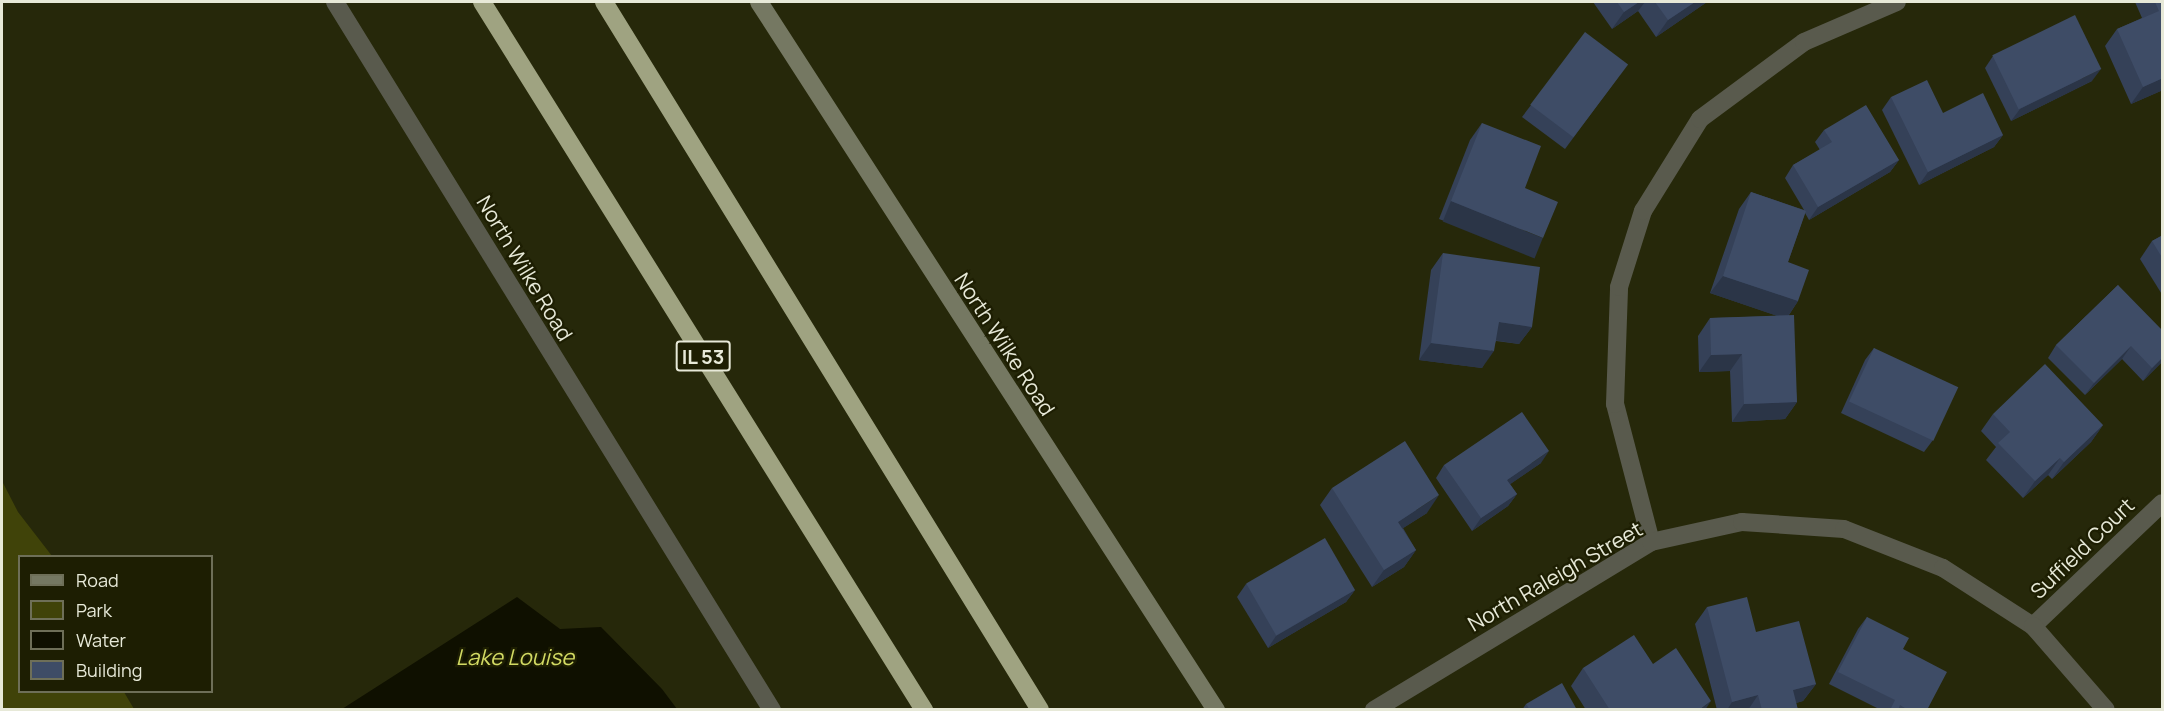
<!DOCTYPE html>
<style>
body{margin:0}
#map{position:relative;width:2164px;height:711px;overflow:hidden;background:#26280a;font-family:Manrope,sans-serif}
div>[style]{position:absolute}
.green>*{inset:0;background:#404309}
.water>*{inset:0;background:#0f1000}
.street>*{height:18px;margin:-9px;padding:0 9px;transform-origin:9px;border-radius:9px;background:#595a4d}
.secondary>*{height:18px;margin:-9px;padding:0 9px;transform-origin:9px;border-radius:9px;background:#757862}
.highway>*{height:18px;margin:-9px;padding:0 9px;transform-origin:9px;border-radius:9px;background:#9fa381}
.wall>*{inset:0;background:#354158}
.shaded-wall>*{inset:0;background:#2b3547;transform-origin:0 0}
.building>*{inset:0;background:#3e4c66;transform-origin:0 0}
span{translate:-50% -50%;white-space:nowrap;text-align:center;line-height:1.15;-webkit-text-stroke:4.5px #1d1e02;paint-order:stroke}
.shield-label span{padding:2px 4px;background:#1d1e02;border:2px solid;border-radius:4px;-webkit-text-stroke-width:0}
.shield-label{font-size:20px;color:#e7e9d8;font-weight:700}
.street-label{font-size:21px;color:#e7e9d8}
.water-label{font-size:22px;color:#d2da63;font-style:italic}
.frame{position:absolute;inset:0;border:3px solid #e7e9d8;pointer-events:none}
.legend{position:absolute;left:18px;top:555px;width:195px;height:138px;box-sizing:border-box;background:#1d1e02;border:2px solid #6e6f58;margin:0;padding:8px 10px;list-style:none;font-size:18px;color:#e7e9d8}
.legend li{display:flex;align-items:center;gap:12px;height:30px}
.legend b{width:30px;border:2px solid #6e6f58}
</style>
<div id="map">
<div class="green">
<div style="clip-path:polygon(2px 481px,18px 512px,52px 556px,20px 556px,20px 692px,124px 692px,134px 709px,2px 709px)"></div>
</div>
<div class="water">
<div style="clip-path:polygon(517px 597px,560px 629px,601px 627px,662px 689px,677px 709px,342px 709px)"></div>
</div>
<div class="street">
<div style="left:335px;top:2px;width:832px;rotate:58.32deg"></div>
<div style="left:1651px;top:542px;width:143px;rotate:-104.6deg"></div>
<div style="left:1615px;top:404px;width:117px;rotate:-88deg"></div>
<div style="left:1619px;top:287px;width:80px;rotate:-72.5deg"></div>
<div style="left:1643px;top:211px;width:108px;rotate:-58.2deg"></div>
<div style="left:1700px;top:119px;width:129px;rotate:-36.5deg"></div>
<div style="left:1804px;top:42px;width:101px;rotate:-23.3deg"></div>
<div style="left:2033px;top:626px;width:178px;rotate:-43.6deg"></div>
<div style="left:1374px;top:710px;width:324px;rotate:-31.2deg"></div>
<div style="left:1651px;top:542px;width:93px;rotate:-12.4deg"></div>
<div style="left:1742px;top:522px;width:102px;rotate:3.9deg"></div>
<div style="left:1844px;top:529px;width:106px;rotate:21.5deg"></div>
<div style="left:1943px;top:568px;width:107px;rotate:32.8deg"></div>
<div style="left:2033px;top:626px;width:111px;rotate:49deg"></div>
</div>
<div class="secondary">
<div style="left:759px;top:2px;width:843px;rotate:57.16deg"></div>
</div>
<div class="highway">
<div style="left:482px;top:2px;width:835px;rotate:58.02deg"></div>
<div style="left:604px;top:2px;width:831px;rotate:58.37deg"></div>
</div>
<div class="wall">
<div style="clip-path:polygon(1593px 2px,1707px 2px,1656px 37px,1638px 11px,1612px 29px)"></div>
<div style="clip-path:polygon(2135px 2px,2163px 2px,2163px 90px,2131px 104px,2105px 46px,2117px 29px,2142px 18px)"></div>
<div style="clip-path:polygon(1993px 56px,2092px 81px,2011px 121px,1985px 68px)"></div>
<div style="clip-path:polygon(1619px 76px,1565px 149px,1522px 117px,1531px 105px)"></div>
<div style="clip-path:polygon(1891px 97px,1943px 113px,2003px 135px,1994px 147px,1919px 185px,1882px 110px)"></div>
<div style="clip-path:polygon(1482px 123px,1531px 255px,1439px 219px,1470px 140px)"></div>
<div style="clip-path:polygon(1824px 130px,1899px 160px,1890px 172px,1809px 220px,1805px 213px,1788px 262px,1798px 301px,1789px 315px,1797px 402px,1785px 419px,1732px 422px,1730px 371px,1699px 372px,1698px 336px,1710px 318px,1778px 316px,1710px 293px,1739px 209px,1751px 192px,1804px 210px,1785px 178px,1793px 165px,1820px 150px,1815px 142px)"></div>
<div style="clip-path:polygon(2163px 235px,2163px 296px,2140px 259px,2152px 241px)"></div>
<div style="clip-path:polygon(1443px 253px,1532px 327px,1519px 344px,1496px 341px,1482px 368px,1419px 360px,1431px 270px)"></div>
<div style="clip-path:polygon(2118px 285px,2163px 361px,2143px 381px,2122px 359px,2085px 395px,2048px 358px,2056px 345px)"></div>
<div style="clip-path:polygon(1874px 348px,1933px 440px,1924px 452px,1841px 413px,1865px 360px)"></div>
<div style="clip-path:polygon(1993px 414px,2103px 425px,2091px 442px,2052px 479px,2048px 475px,2023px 498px,1986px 460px,1996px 447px,1981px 431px)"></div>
<div style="clip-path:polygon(1541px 463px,1510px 484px,1517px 494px,1508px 506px,1472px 531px,1436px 478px,1444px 465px)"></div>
<div style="clip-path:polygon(1332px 488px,1427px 513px,1403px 528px,1416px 550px,1404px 567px,1372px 587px,1320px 505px)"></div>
<div style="clip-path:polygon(1246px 584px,1355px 590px,1346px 602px,1268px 648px,1237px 597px)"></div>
<div style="clip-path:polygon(1707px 607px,1756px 632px,1816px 684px,1803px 701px,1796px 703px,1798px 710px,1717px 710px,1695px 624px)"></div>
<div style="clip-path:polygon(1867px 617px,1903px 649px,1927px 710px,1881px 710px,1829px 684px,1858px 629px)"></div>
<div style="clip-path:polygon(1653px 664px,1705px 710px,1586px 710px,1571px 686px,1583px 668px)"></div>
<div style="clip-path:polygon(1526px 704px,1577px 710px,1522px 710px)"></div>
</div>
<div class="shaded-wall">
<div style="clip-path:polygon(1639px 2px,1645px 2px,1638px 11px,1612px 29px,1624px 12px)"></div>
<div style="clip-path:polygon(1695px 2px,1707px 2px,1656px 37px,1668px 20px)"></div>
<div style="clip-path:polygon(2101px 69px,2092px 81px,2011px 121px,2020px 109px)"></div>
<div style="clip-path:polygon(2163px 78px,2163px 90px,2131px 104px,2143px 87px)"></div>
<div style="clip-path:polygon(2003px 135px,1994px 147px,1919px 185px,1928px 172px)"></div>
<div style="clip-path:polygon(1899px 160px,1890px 172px,1809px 220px,1818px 207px)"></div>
<div style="left:1451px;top:201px;width:99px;height:22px;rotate:22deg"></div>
<div style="clip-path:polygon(1723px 276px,1798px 301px,1786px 319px,1710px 293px)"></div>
<div style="clip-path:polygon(1499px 322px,1532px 327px,1519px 344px,1487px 339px)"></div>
<div style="clip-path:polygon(1431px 343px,1494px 351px,1482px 368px,1419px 360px)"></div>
<div style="clip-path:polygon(2131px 346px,2122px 359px,2085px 395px,2094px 383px)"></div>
<div style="clip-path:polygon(1742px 354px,1730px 371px,1699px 372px,1711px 355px)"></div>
<div style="clip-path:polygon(2163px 357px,2163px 361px,2143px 381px,2152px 368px)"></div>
<div style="clip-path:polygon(1797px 402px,1785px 419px,1732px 422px,1744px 404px)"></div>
<div style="clip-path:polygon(2103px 425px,2091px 442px,2052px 479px,2064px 462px)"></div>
<div style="clip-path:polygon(1549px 451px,1541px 463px,1499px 492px,1507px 480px)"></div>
<div style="clip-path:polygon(2060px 458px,2048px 475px,2023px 498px,2035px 481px)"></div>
<div style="clip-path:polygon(1517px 494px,1508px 506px,1472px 531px,1481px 518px)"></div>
<div style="clip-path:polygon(1439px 495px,1427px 513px,1386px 539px,1398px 522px)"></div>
<div style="clip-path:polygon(1416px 550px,1404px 567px,1372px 587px,1384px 570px)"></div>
<div style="clip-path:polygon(1355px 590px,1346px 602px,1268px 648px,1276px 636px)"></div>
<div style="clip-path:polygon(1816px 684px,1803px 701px,1781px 707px,1793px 690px)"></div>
<div style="clip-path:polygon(1758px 695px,1748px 710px,1727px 710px,1732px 702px)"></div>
<div style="clip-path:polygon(1711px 701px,1705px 710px,1699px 710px)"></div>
</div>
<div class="building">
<div style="clip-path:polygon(1617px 2px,1639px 2px,1624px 12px)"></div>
<div style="clip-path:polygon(1655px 2px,1695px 2px,1668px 20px)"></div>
<div style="clip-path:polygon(2155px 2px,2163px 2px,2163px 78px,2143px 87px,2117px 29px,2159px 11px)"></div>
<div style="left:2075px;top:15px;width:60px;height:92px;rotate:64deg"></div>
<div style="left:1585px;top:32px;width:54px;height:91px;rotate:37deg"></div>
<div style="clip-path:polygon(1927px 80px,1943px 113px,1983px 93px,2003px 135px,1928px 172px,1891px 97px)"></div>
<div style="clip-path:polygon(1866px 105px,1899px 160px,1818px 207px,1793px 165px,1832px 142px,1824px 130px)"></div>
<div style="clip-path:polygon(1482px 123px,1541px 146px,1525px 188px,1558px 202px,1543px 238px,1451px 201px)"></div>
<div style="clip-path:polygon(1751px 192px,1806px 211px,1788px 262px,1809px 270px,1798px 301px,1723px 276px)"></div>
<div style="clip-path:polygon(2163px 235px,2163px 259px,2152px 241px)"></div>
<div style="clip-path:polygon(1443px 253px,1540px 267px,1532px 327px,1499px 322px,1494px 351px,1431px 343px)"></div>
<div style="clip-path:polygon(2118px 285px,2163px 331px,2163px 357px,2152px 368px,2131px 346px,2094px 383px,2056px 345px)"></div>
<div style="clip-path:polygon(1794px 315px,1797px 402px,1744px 404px,1742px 354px,1711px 355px,1710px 318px)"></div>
<div style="left:1874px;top:348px;width:93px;height:59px;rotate:25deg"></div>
<div style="clip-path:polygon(2045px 364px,2103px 425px,2064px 462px,2060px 458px,2035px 481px,1998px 443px,2010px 432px,1993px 414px)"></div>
<div style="clip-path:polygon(1522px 412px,1549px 451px,1507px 480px,1517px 494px,1481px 518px,1444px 465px)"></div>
<div style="clip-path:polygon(1405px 441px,1439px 495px,1398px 522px,1416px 550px,1384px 570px,1332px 488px)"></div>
<div style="left:1325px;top:538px;width:60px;height:91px;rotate:60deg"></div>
<div style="clip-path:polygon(1747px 597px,1756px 632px,1799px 621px,1816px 684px,1793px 690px,1798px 710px,1762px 710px,1758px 695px,1732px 702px,1707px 607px)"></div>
<div style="clip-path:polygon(1867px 617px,1909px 638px,1903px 649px,1947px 672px,1927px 710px,1908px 710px,1900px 705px,1898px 710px,1890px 710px,1895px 700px,1838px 672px)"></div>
<div style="clip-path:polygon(1634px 635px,1653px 664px,1676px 648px,1711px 701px,1699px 710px,1610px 710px,1583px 668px)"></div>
<div style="clip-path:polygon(1562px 683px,1577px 710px,1530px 710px,1526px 704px)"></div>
</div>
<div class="shield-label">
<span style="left:703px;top:356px">IL 53</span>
</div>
<div class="street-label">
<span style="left:525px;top:268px;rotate:59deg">North Wilke Road</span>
<span style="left:1005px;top:344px;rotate:57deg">North Wilke Road</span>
<span style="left:2082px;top:548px;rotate:-44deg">Suffield Court</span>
<span style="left:1555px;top:576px;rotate:-30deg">North Raleigh Street</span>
</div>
<div class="water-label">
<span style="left:515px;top:658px">Lake Louise</span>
</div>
<div class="frame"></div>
<ul class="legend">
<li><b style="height:8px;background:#757862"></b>Road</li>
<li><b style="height:16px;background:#404309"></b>Park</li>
<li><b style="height:16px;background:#0f1000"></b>Water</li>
<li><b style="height:16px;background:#3e4c66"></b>Building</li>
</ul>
</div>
